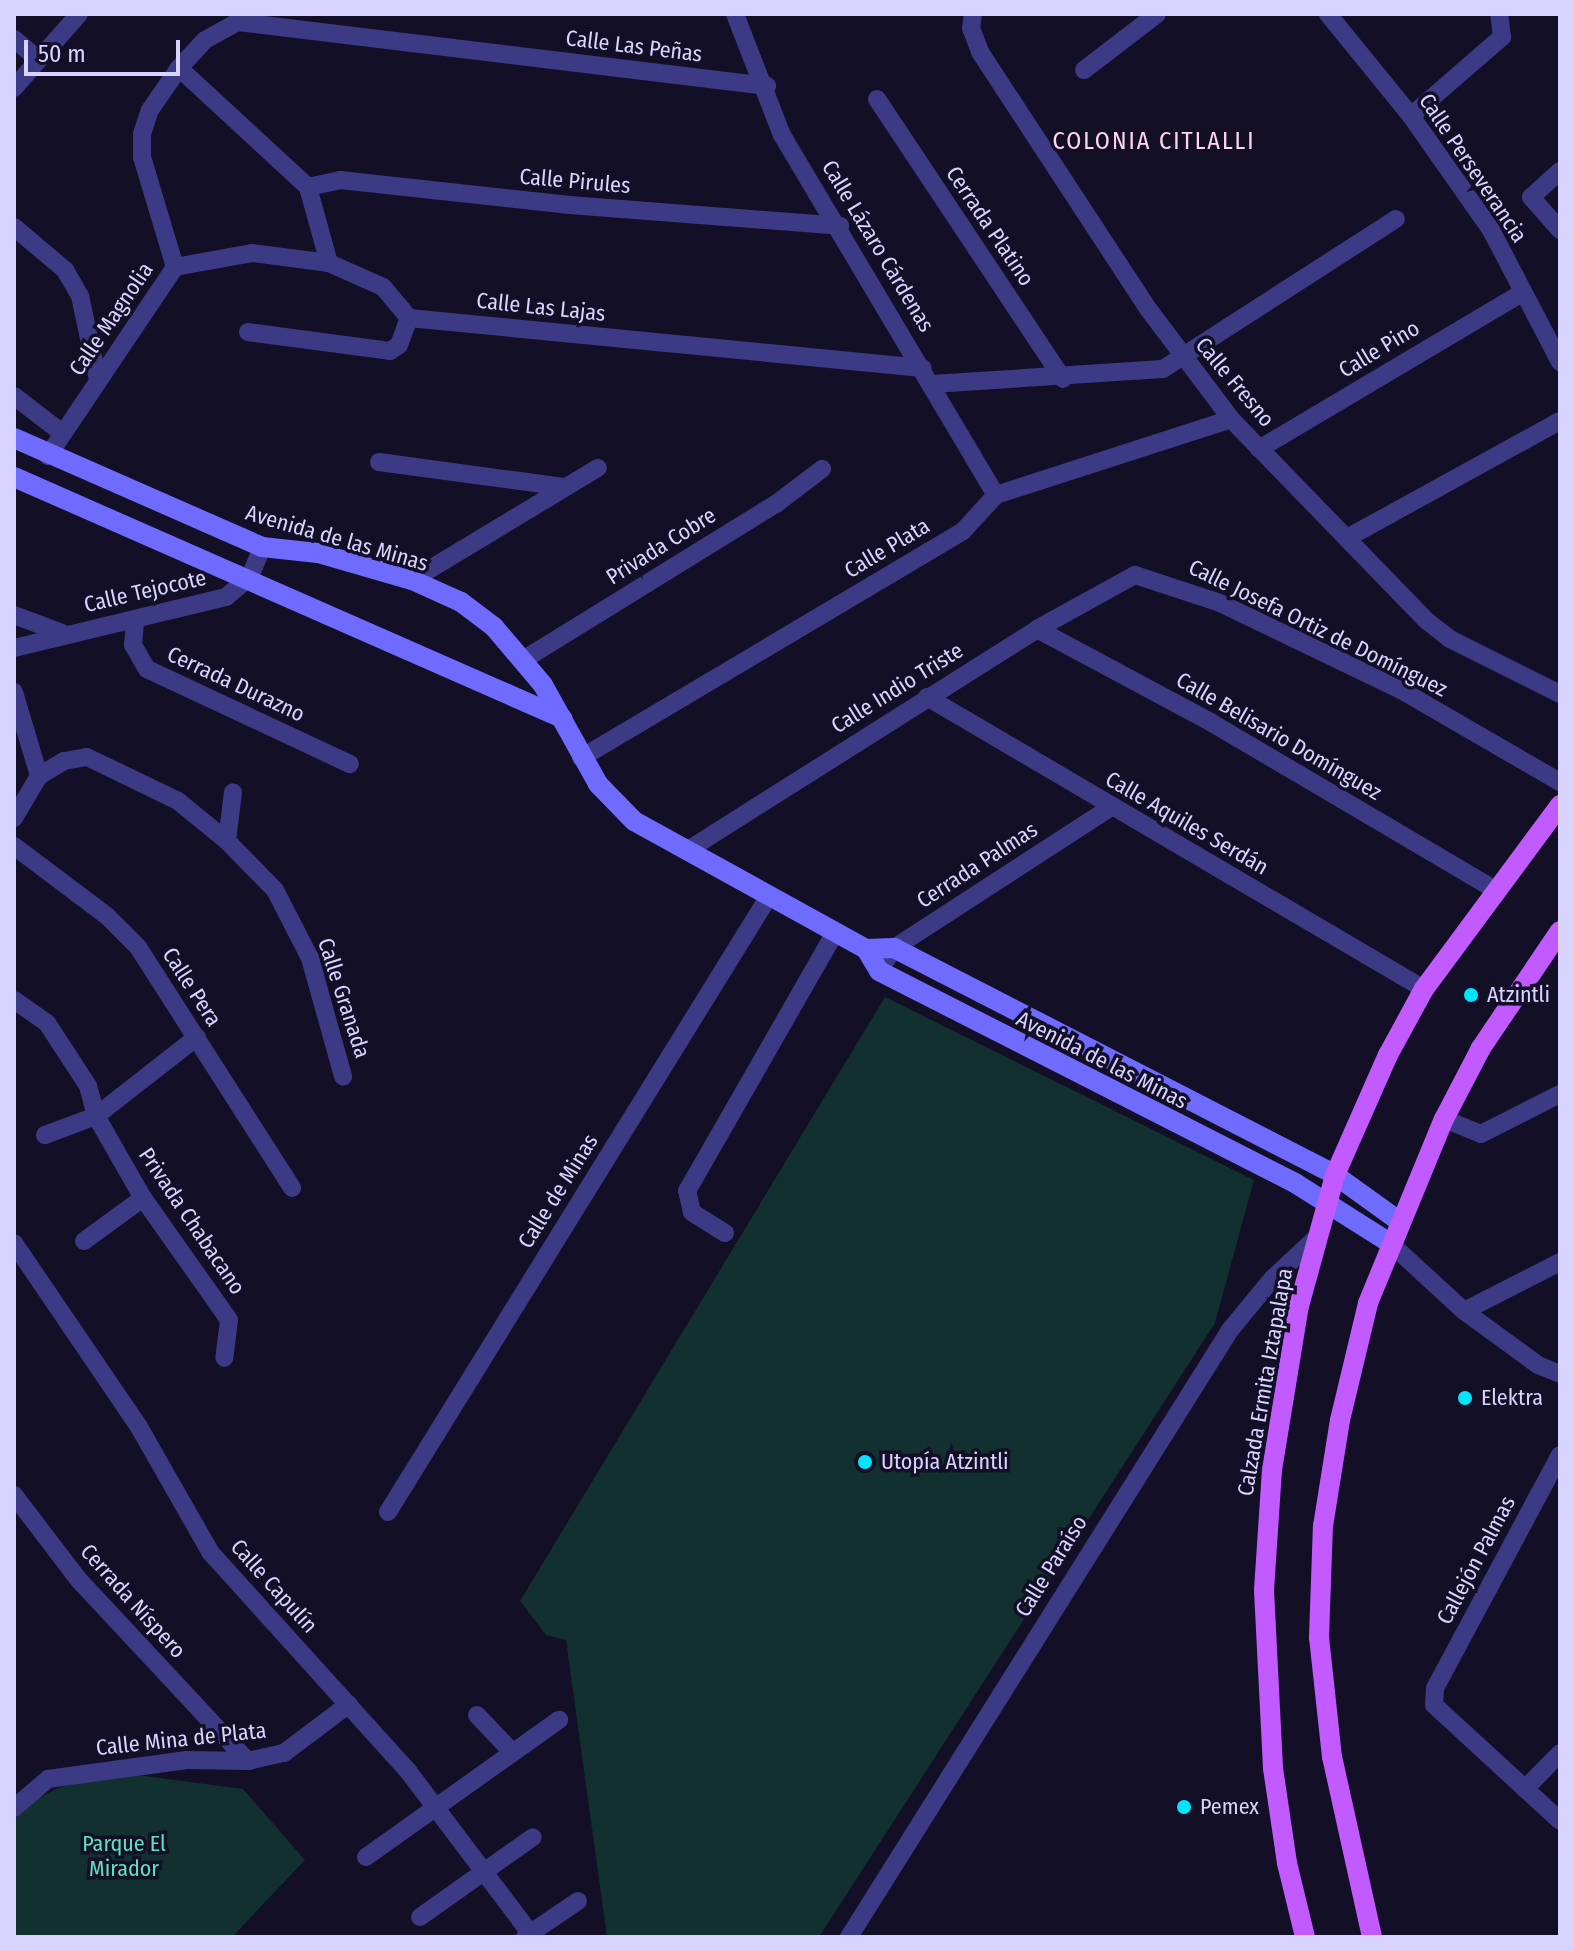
<!DOCTYPE html>
<meta charset="utf-8">
<style>
body{margin:0}
#map{position:relative;width:1574px;height:1951px;overflow:hidden;background:#130f26;font-family:"Fira Sans Condensed",sans-serif}
div>[style]{position:absolute}
.green>*{inset:0;background:#12302f}
.street>*{height:18px;margin:-9px;padding:0 9px;transform-origin:9px;border-radius:9px;background:#3d3a85}
.secondary>*{height:20px;margin:-10px;padding:0 10px;transform-origin:10px;border-radius:10px;background:#6f6bff}
.primary>*{height:20px;margin:-10px;padding:0 10px;transform-origin:10px;border-radius:10px;background:#c25bff}
.dots>*{width:22px;height:22px;translate:-50% -50%;box-sizing:border-box;border:4px solid #130f26;border-radius:50%}
span{translate:-50% -50%;white-space:nowrap;text-align:center;line-height:1.15;-webkit-text-stroke:7px #130f26;paint-order:stroke}
.street-label{font-size:22px;color:#d9d4ff}
.poi-label{font-size:22px;color:#d9d4ff}
.left{translate:0 -50%;text-align:left}
.park-label{font-size:22px;color:#5fe0c0}
.neighbourhood-label{font-size:24px;color:#ffd6f0;letter-spacing:2px}
.frame{position:absolute;inset:0;border:16px solid #d9d4ff;pointer-events:none}
.scale{position:absolute;left:24px;top:40px;width:156px;height:36px;box-sizing:border-box;border:4px solid #d9d4ff;border-top:0;padding-left:10px;font-size:24px;line-height:28px;white-space:nowrap;color:#d9d4ff;-webkit-text-stroke:6px #130f26;paint-order:stroke}
</style>
<div id="map">
<div class="green">
<div style="clip-path:polygon(885px 997px,1254px 1180px,1215px 1323px,819px 1937px,607px 1937px,566px 1640px,546px 1635px,520px 1601px)"></div>
<div style="clip-path:polygon(122px 1773px,243px 1789px,305px 1860px,232px 1937px,14px 1937px,14px 1819px,23px 1806px,58px 1788px)"></div>
</div>
<div class="street">
<div style="left:735px;top:14px;width:130px;rotate:68.8deg"></div>
<div style="left:782px;top:135px;width:419px;rotate:59.3deg"></div>
<div style="left:973px;top:14px;width:14px;rotate:98deg"></div>
<div style="left:971px;top:28px;width:26px;rotate:69deg"></div>
<div style="left:980px;top:52px;width:308px;rotate:56.8deg"></div>
<div style="left:1149px;top:310px;width:136px;rotate:53deg"></div>
<div style="left:1231px;top:419px;width:281px;rotate:45.9deg"></div>
<div style="left:1427px;top:621px;width:29px;rotate:38deg"></div>
<div style="left:1450px;top:639px;width:123px;rotate:26.6deg"></div>
<div style="left:1328px;top:14px;width:132px;rotate:50.9deg"></div>
<div style="left:1411px;top:116px;width:139px;rotate:54.9deg"></div>
<div style="left:1491px;top:230px;width:149px;rotate:62.4deg"></div>
<div style="left:14px;top:39px;width:31px;rotate:40deg"></div>
<div style="left:179px;top:68px;width:176px;rotate:42.7deg"></div>
<div style="left:308px;top:187px;width:79px;rotate:74.6deg"></div>
<div style="left:1084px;top:70px;width:92px;rotate:-37.5deg"></div>
<div style="left:14px;top:88px;width:98px;rotate:-48.7deg"></div>
<div style="left:877px;top:99px;width:336px;rotate:56.4deg"></div>
<div style="left:1411px;top:116px;width:121px;rotate:-41deg"></div>
<div style="left:1502px;top:37px;width:23px;rotate:-97deg"></div>
<div style="left:1560px;top:171px;width:39px;rotate:138deg"></div>
<div style="left:1531px;top:197px;width:44px;rotate:48.7deg"></div>
<div style="left:308px;top:187px;width:33px;rotate:-12deg"></div>
<div style="left:340px;top:180px;width:231px;rotate:6.2deg"></div>
<div style="left:570px;top:205px;width:271px;rotate:4.4deg"></div>
<div style="left:14px;top:227px;width:67px;rotate:40.1deg"></div>
<div style="left:65px;top:270px;width:30px;rotate:60deg"></div>
<div style="left:80px;top:296px;width:86px;rotate:77.9deg"></div>
<div style="left:175px;top:267px;width:115px;rotate:-106.7deg"></div>
<div style="left:142px;top:157px;width:23px;rotate:-90deg"></div>
<div style="left:142px;top:134px;width:25px;rotate:-72deg"></div>
<div style="left:150px;top:110px;width:51px;rotate:-55.4deg"></div>
<div style="left:179px;top:68px;width:38px;rotate:-47deg"></div>
<div style="left:205px;top:40px;width:38px;rotate:-29deg"></div>
<div style="left:238px;top:22px;width:533px;rotate:6.9deg"></div>
<div style="left:175px;top:267px;width:78px;rotate:-10.3deg"></div>
<div style="left:252px;top:253px;width:78px;rotate:7.4deg"></div>
<div style="left:329px;top:263px;width:59px;rotate:24deg"></div>
<div style="left:383px;top:287px;width:40px;rotate:50deg"></div>
<div style="left:409px;top:318px;width:516px;rotate:5.56deg"></div>
<div style="left:248px;top:332px;width:143px;rotate:7.6deg"></div>
<div style="left:390px;top:351px;width:11px;rotate:-34deg"></div>
<div style="left:399px;top:345px;width:29px;rotate:-70deg"></div>
<div style="left:932px;top:384px;width:231px;rotate:-3.7deg"></div>
<div style="left:1163px;top:369px;width:277px;rotate:-32.8deg"></div>
<div style="left:14px;top:396px;width:59px;rotate:37.5deg"></div>
<div style="left:1259px;top:449px;width:307px;rotate:-30.7deg"></div>
<div style="left:48px;top:456px;width:228px;rotate:-56.1deg"></div>
<div style="left:379px;top:462px;width:188px;rotate:7.7deg"></div>
<div style="left:1347px;top:538px;width:243px;rotate:-28.8deg"></div>
<div style="left:412px;top:580px;width:217px;rotate:-31.1deg"></div>
<div style="left:14px;top:615px;width:51px;rotate:20.6deg"></div>
<div style="left:135px;top:622px;width:23px;rotate:95deg"></div>
<div style="left:133px;top:645px;width:28px;rotate:60deg"></div>
<div style="left:147px;top:669px;width:224px;rotate:25.1deg"></div>
<div style="left:1037px;top:629px;width:199px;rotate:28.2deg"></div>
<div style="left:1212px;top:723px;width:327px;rotate:30.5deg"></div>
<div style="left:14px;top:648px;width:218px;rotate:-13.5deg"></div>
<div style="left:226px;top:597px;width:31px;rotate:-40deg"></div>
<div style="left:250px;top:577px;width:32px;rotate:-68deg"></div>
<div style="left:523px;top:660px;width:297px;rotate:-31.7deg"></div>
<div style="left:776px;top:504px;width:58px;rotate:-37.3deg"></div>
<div style="left:14px;top:692px;width:88px;rotate:73.4deg"></div>
<div style="left:39px;top:776px;width:49px;rotate:120.8deg"></div>
<div style="left:927px;top:697px;width:576px;rotate:30.44deg"></div>
<div style="left:581px;top:758px;width:444px;rotate:-30.7deg"></div>
<div style="left:963px;top:531px;width:49px;rotate:-47.5deg"></div>
<div style="left:996px;top:495px;width:247px;rotate:-17.9deg"></div>
<div style="left:39px;top:776px;width:29px;rotate:-31deg"></div>
<div style="left:64px;top:761px;width:23px;rotate:-10deg"></div>
<div style="left:87px;top:757px;width:101px;rotate:25.8deg"></div>
<div style="left:178px;top:801px;width:63px;rotate:39.2deg"></div>
<div style="left:227px;top:841px;width:69px;rotate:45.6deg"></div>
<div style="left:275px;top:890px;width:76px;rotate:62.8deg"></div>
<div style="left:310px;top:958px;width:123px;rotate:74.4deg"></div>
<div style="left:227px;top:841px;width:49px;rotate:-83deg"></div>
<div style="left:14px;top:846px;width:116px;rotate:37deg"></div>
<div style="left:107px;top:916px;width:44px;rotate:45deg"></div>
<div style="left:138px;top:947px;width:286px;rotate:57.4deg"></div>
<div style="left:688px;top:850px;width:413px;rotate:-32.3deg"></div>
<div style="left:1037px;top:629px;width:112px;rotate:-28.9deg"></div>
<div style="left:1135px;top:575px;width:89px;rotate:18.2deg"></div>
<div style="left:1220px;top:603px;width:201px;rotate:25.7deg"></div>
<div style="left:1401px;top:690px;width:184px;rotate:30.1deg"></div>
<div style="left:879px;top:971px;width:27px;rotate:-57deg"></div>
<div style="left:894px;top:948px;width:259px;rotate:-33deg"></div>
<div style="left:14px;top:1000px;width:40px;rotate:34.9deg"></div>
<div style="left:47px;top:1023px;width:75px;rotate:56.9deg"></div>
<div style="left:88px;top:1086px;width:31px;rotate:75deg"></div>
<div style="left:96px;top:1116px;width:95px;rotate:60.2deg"></div>
<div style="left:143px;top:1198px;width:149px;rotate:54.8deg"></div>
<div style="left:229px;top:1320px;width:38px;rotate:97deg"></div>
<div style="left:1444px;top:1119px;width:40px;rotate:22deg"></div>
<div style="left:1481px;top:1134px;width:89px;rotate:-26.9deg"></div>
<div style="left:45px;top:1135px;width:54px;rotate:-20.4deg"></div>
<div style="left:96px;top:1116px;width:128px;rotate:-38deg"></div>
<div style="left:725px;top:1233px;width:39px;rotate:-148deg"></div>
<div style="left:692px;top:1212px;width:22px;rotate:-103deg"></div>
<div style="left:687px;top:1191px;width:297px;rotate:-60.2deg"></div>
<div style="left:84px;top:1241px;width:73px;rotate:-36.1deg"></div>
<div style="left:14px;top:1243px;width:222px;rotate:55.8deg"></div>
<div style="left:139px;top:1427px;width:145px;rotate:60.3deg"></div>
<div style="left:211px;top:1553px;width:294px;rotate:47.9deg"></div>
<div style="left:408px;top:1771px;width:208px;rotate:53deg"></div>
<div style="left:1390px;top:1243px;width:100px;rotate:42.6deg"></div>
<div style="left:1464px;top:1311px;width:92px;rotate:36.1deg"></div>
<div style="left:1538px;top:1365px;width:24px;rotate:22deg"></div>
<div style="left:1464px;top:1311px;width:108px;rotate:-27deg"></div>
<div style="left:1560px;top:1455px;width:264px;rotate:118.2deg"></div>
<div style="left:1435px;top:1688px;width:17px;rotate:93deg"></div>
<div style="left:1434px;top:1705px;width:171px;rotate:42.6deg"></div>
<div style="left:14px;top:1495px;width:106px;rotate:52.7deg"></div>
<div style="left:78px;top:1579px;width:249px;rotate:47deg"></div>
<div style="left:388px;top:1512px;width:724px;rotate:-58.26deg"></div>
<div style="left:477px;top:1715px;width:52px;rotate:46.5deg"></div>
<div style="left:1525px;top:1789px;width:50px;rotate:-45.8deg"></div>
<div style="left:14px;top:1808px;width:45px;rotate:-40.5deg"></div>
<div style="left:48px;top:1779px;width:140px;rotate:-7.8deg"></div>
<div style="left:187px;top:1760px;width:61px;rotate:0.9deg"></div>
<div style="left:248px;top:1761px;width:37px;rotate:-13deg"></div>
<div style="left:284px;top:1753px;width:81px;rotate:-37deg"></div>
<div style="left:366px;top:1857px;width:237px;rotate:-35.4deg"></div>
<div style="left:420px;top:1917px;width:138px;rotate:-35.3deg"></div>
<div style="left:525px;top:1937px;width:64px;rotate:-34.2deg"></div>
<div style="left:849px;top:1937px;width:717px;rotate:-57.88deg"></div>
<div style="left:1230px;top:1330px;width:66px;rotate:-50.5deg"></div>
<div style="left:1272px;top:1279px;width:60px;rotate:-43deg"></div>
</div>
<div class="secondary">
<div style="left:14px;top:438px;width:271px;rotate:23.7deg"></div>
<div style="left:262px;top:547px;width:56px;rotate:6.1deg"></div>
<div style="left:318px;top:553px;width:98px;rotate:16deg"></div>
<div style="left:412px;top:580px;width:54px;rotate:24.2deg"></div>
<div style="left:461px;top:602px;width:41px;rotate:37.1deg"></div>
<div style="left:494px;top:627px;width:76px;rotate:49.8deg"></div>
<div style="left:543px;top:685px;width:113px;rotate:60.9deg"></div>
<div style="left:598px;top:784px;width:52px;rotate:45.8deg"></div>
<div style="left:634px;top:821px;width:265px;rotate:28.9deg"></div>
<div style="left:866px;top:949px;width:28px;rotate:-2deg"></div>
<div style="left:894px;top:948px;width:496px;rotate:27.2deg"></div>
<div style="left:1335px;top:1175px;width:79px;rotate:35.7deg"></div>
<div style="left:14px;top:477px;width:599px;rotate:23.74deg"></div>
<div style="left:866px;top:949px;width:26px;rotate:59deg"></div>
<div style="left:879px;top:971px;width:467px;rotate:27deg"></div>
<div style="left:1295px;top:1183px;width:112px;rotate:32.3deg"></div>
</div>
<div class="primary">
<div style="left:1305px;top:1937px;width:76px;rotate:-103.7deg"></div>
<div style="left:1287px;top:1863px;width:96px;rotate:-98.4deg"></div>
<div style="left:1273px;top:1768px;width:178px;rotate:-92.9deg"></div>
<div style="left:1264px;top:1590px;width:120px;rotate:-86.2deg"></div>
<div style="left:1272px;top:1470px;width:166px;rotate:-80.7deg"></div>
<div style="left:1299px;top:1306px;width:136px;rotate:-74.6deg"></div>
<div style="left:1335px;top:1175px;width:131px;rotate:-66.2deg"></div>
<div style="left:1388px;top:1055px;width:75px;rotate:-61.4deg"></div>
<div style="left:1424px;top:989px;width:229px;rotate:-53.5deg"></div>
<div style="left:1372px;top:1937px;width:184px;rotate:-102.5deg"></div>
<div style="left:1332px;top:1757px;width:120px;rotate:-96.2deg"></div>
<div style="left:1319px;top:1638px;width:112px;rotate:-88deg"></div>
<div style="left:1323px;top:1526px;width:107px;rotate:-80.9deg"></div>
<div style="left:1340px;top:1420px;width:120px;rotate:-76.5deg"></div>
<div style="left:1368px;top:1303px;width:199px;rotate:-67.6deg"></div>
<div style="left:1444px;top:1119px;width:80px;rotate:-62.5deg"></div>
<div style="left:1481px;top:1048px;width:141px;rotate:-56deg"></div>
</div>
<div class="dots">
<div style="left:1471px;top:995px;background:#00e5ff"></div>
<div style="left:1465px;top:1398px;background:#00e5ff"></div>
<div style="left:865px;top:1462px;background:#00e5ff"></div>
<div style="left:1184px;top:1807px;background:#00e5ff"></div>
</div>
<div class="street-label">
<span style="left:634px;top:46px;rotate:7deg">Calle Las Peñas</span>
<span style="left:1473px;top:168px;rotate:56deg">Calle Perseverancia</span>
<span style="left:575px;top:181px;rotate:5deg">Calle Pirules</span>
<span style="left:990px;top:226px;rotate:56deg">Cerrada Platino</span>
<span style="left:878px;top:246px;rotate:59deg">Calle Lázaro Cárdenas</span>
<span style="left:541px;top:307px;rotate:6deg">Calle Las Lajas</span>
<span style="left:111px;top:319px;rotate:-56deg">Calle Magnolia</span>
<span style="left:1379px;top:349px;rotate:-31deg">Calle Pino</span>
<span style="left:1235px;top:382px;rotate:50deg">Calle Fresno</span>
<span style="left:337px;top:538px;rotate:16deg">Avenida de las Minas</span>
<span style="left:661px;top:546px;rotate:-32deg">Privada Cobre</span>
<span style="left:887px;top:548px;rotate:-31deg">Calle Plata</span>
<span style="left:145px;top:591px;rotate:-13deg">Calle Tejocote</span>
<span style="left:1318px;top:628px;rotate:26deg">Calle Josefa Ortiz de Domínguez</span>
<span style="left:236px;top:684px;rotate:25deg">Cerrada Durazno</span>
<span style="left:897px;top:688px;rotate:-32deg">Calle Indio Triste</span>
<span style="left:1279px;top:736px;rotate:30deg">Calle Belisario Domínguez</span>
<span style="left:1187px;top:823px;rotate:30deg">Calle Aquiles Serdán</span>
<span style="left:977px;top:865px;rotate:-33deg">Cerrada Palmas</span>
<span style="left:192px;top:987px;rotate:57deg">Calle Pera</span>
<span style="left:344px;top:998px;rotate:72deg">Calle Granada</span>
<span style="left:1102px;top:1060px;rotate:27deg">Avenida de las Minas</span>
<span style="left:558px;top:1191px;rotate:-58deg">Calle de Minas</span>
<span style="left:192px;top:1221px;rotate:56deg">Privada Chabacano</span>
<span style="left:1265px;top:1382px;rotate:-80deg">Calzada Ermita Iztapalapa</span>
<span style="left:1476px;top:1560px;rotate:-62deg">Callejón Palmas</span>
<span style="left:1051px;top:1566px;rotate:-58deg">Calle Paraíso</span>
<span style="left:274px;top:1586px;rotate:48deg">Calle Capulín</span>
<span style="left:133px;top:1601px;rotate:48deg">Cerrada Níspero</span>
<span style="left:181px;top:1739px;rotate:-6deg">Calle Mina de Plata</span>
</div>
<div class="poi-label">
<span class="left" style="left:1487px;top:995px">Atzintli</span>
<span class="left" style="left:1481px;top:1398px">Elektra</span>
<span class="left" style="left:881px;top:1462px">Utopía Atzintli</span>
<span class="left" style="left:1200px;top:1807px">Pemex</span>
</div>
<div class="park-label">
<span style="left:124px;top:1856px">Parque El<br>Mirador</span>
</div>
<div class="neighbourhood-label">
<span style="left:1154px;top:142px">COLONIA CITLALLI</span>
</div>
<div class="frame"></div>
<div class="scale">50 m</div>
</div>
